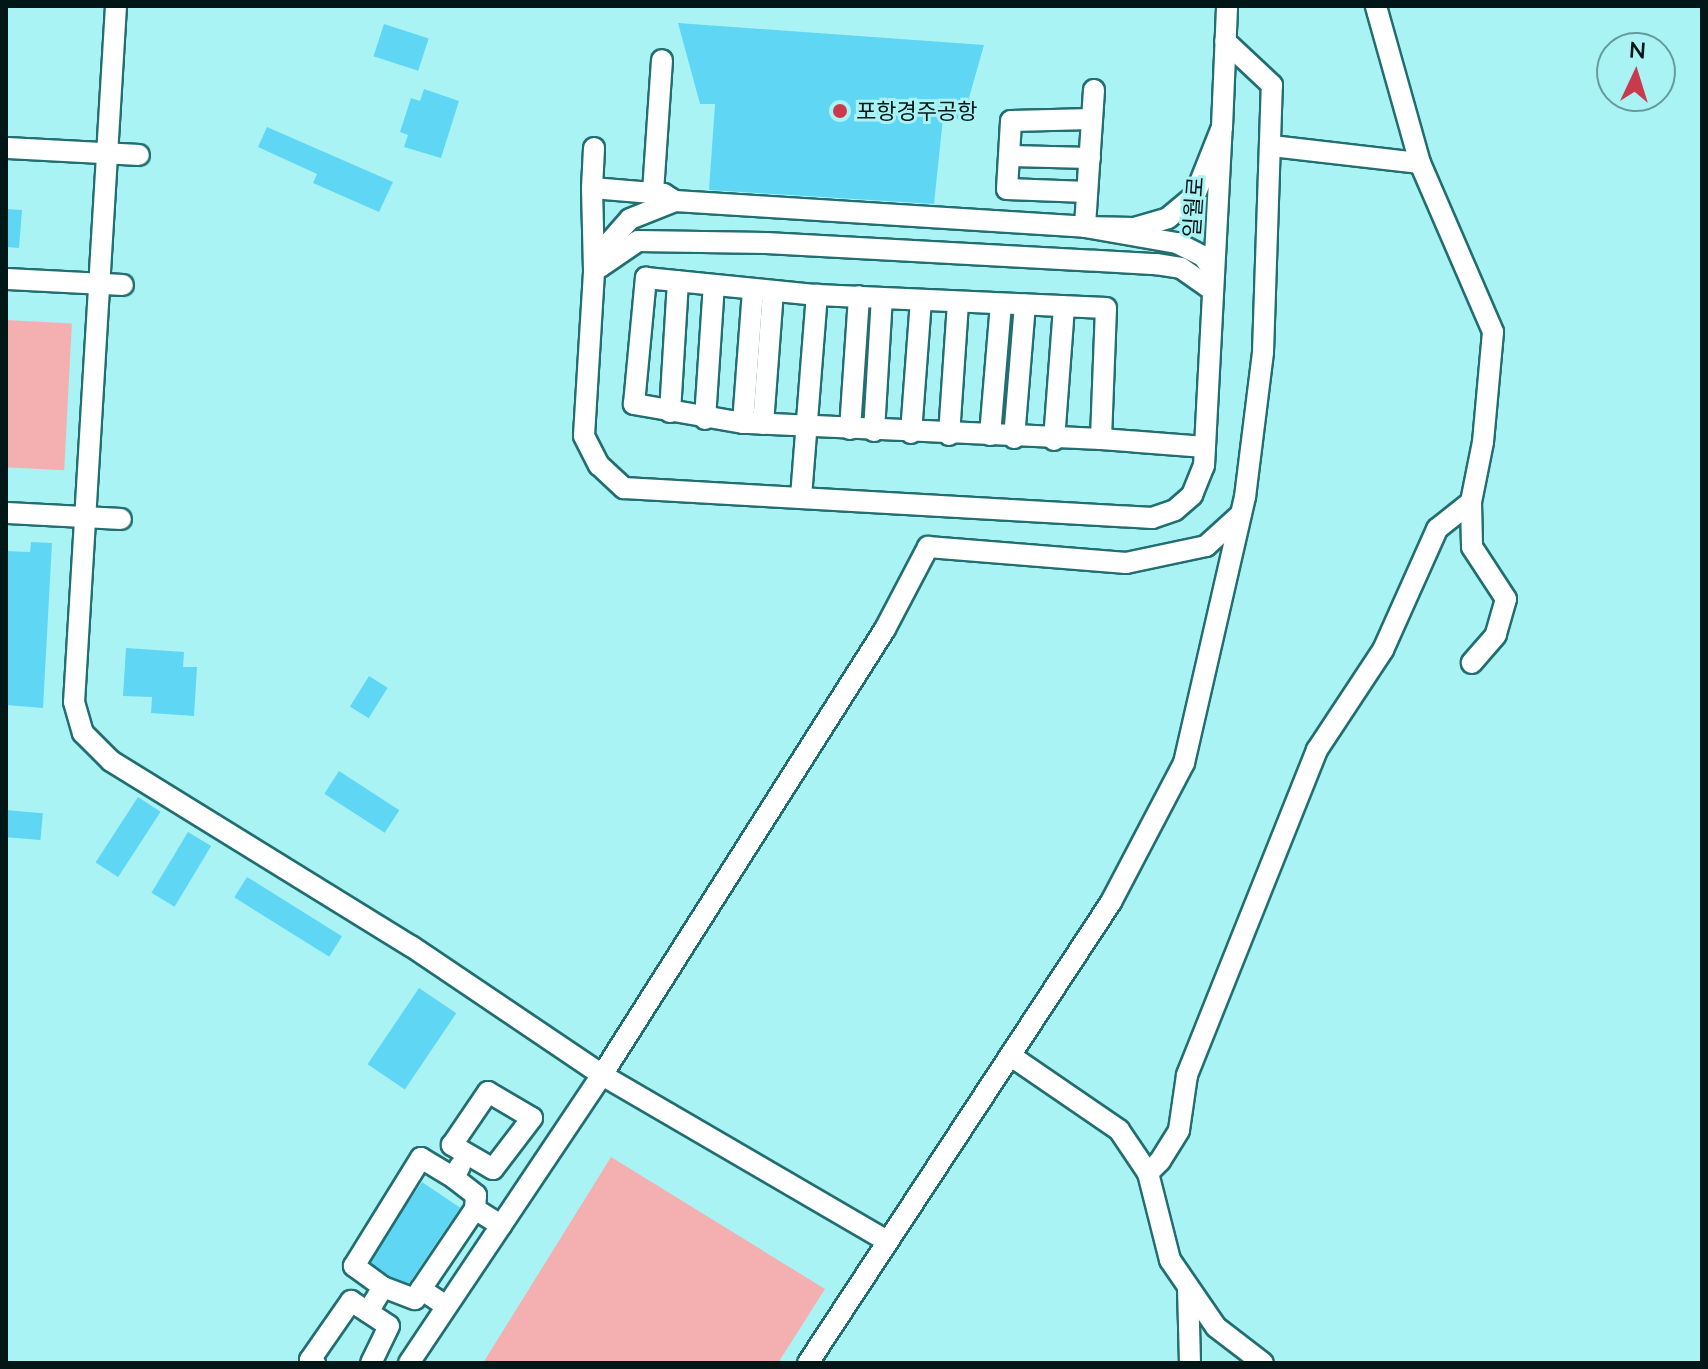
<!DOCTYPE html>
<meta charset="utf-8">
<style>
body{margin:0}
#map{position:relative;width:1708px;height:1369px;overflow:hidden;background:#aaf3f5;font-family:Lato,"Noto Sans KR",sans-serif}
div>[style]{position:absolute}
.green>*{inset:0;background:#f4b0b1;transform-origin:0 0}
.building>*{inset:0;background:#60d6f5;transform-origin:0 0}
.roads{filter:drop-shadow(2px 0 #226e70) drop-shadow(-2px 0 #226e70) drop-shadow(0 2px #226e70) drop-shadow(0 -2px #226e70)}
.minor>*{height:20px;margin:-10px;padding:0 10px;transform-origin:10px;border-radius:10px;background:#fff}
.dots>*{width:22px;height:22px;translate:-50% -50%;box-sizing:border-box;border:4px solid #aaf3f5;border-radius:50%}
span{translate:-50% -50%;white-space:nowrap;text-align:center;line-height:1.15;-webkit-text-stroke:6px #aaf3f5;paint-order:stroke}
.poi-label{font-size:22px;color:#001617}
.left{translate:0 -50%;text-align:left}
.street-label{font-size:22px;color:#001617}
.frame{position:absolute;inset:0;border:8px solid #001617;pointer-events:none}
.north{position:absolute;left:1596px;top:32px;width:80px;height:80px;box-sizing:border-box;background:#aaf3f5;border:2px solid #669b9c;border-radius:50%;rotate:4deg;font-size:22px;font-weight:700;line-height:32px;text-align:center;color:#001617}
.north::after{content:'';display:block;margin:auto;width:28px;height:36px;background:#ca3a4d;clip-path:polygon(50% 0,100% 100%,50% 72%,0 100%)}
</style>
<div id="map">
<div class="green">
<div style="left:6px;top:320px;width:66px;height:147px;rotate:3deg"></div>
<div style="clip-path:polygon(611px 1157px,825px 1289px,778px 1363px,483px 1363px)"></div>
</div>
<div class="building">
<div style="clip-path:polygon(678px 23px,984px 45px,963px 119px,943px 118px,934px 204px,709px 190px,715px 104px,700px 104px)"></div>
<div style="left:384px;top:24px;width:47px;height:34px;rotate:18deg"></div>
<div style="clip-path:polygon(424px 89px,459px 101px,441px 158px,404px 147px,408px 135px,400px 132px,411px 98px,420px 101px)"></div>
<div style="clip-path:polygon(267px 127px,393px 182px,379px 212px,313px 183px,317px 174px,258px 147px)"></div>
<div style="clip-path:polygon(6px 209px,22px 210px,19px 248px,6px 247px)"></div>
<div style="clip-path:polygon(31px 542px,52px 543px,43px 708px,6px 705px,6px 551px,30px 552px)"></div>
<div style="clip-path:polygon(126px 648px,184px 652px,183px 667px,197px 667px,194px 716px,151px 713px,152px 697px,123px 696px)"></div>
<div style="left:369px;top:676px;width:22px;height:36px;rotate:32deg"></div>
<div style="left:339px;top:771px;width:72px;height:27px;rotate:33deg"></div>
<div style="left:138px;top:797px;width:27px;height:78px;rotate:33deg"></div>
<div style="left:6px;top:810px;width:37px;height:27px;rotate:5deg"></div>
<div style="left:188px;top:832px;width:27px;height:71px;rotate:31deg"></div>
<div style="left:247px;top:877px;width:112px;height:24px;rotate:32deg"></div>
<div style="left:419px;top:988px;width:45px;height:92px;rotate:34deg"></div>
<div style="left:422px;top:1182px;width:46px;height:96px;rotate:34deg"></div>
</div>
<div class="roads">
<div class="minor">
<div style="left:116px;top:6px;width:697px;rotate:93.45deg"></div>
<div style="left:74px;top:702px;width:32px;rotate:74deg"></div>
<div style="left:83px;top:733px;width:40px;rotate:45deg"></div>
<div style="left:111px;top:761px;width:352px;rotate:31.7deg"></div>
<div style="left:411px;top:946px;width:230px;rotate:34deg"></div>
<div style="left:602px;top:1075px;width:330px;rotate:30.2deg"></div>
<div style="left:1094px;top:90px;width:137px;rotate:93.8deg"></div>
<div style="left:1085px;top:227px;width:93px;rotate:9.9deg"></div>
<div style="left:1177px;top:243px;width:29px;rotate:27deg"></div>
<div style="left:1203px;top:256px;width:17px;rotate:54deg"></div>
<div style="left:1272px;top:146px;width:149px;rotate:6.6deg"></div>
<div style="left:1420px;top:163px;width:163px;rotate:-105.7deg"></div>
<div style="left:6px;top:148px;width:133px;rotate:3deg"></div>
<div style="left:1011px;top:156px;width:79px;rotate:1.5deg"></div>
<div style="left:1420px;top:163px;width:184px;rotate:66.6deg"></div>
<div style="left:1493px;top:332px;width:110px;rotate:95.2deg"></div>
<div style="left:1483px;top:442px;width:61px;rotate:101.3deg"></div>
<div style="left:1471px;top:502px;width:45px;rotate:88.7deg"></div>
<div style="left:1472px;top:547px;width:62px;rotate:56.8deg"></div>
<div style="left:1506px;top:599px;width:37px;rotate:106deg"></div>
<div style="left:1496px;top:635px;width:37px;rotate:131deg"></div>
<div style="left:592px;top:188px;width:40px;rotate:-87.1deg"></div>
<div style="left:653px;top:192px;width:132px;rotate:-86.1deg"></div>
<div style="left:1087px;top:192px;width:80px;rotate:-177.9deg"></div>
<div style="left:1007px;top:189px;width:68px;rotate:-86.6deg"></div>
<div style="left:1011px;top:121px;width:81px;rotate:-1.4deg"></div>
<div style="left:675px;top:201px;width:13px;rotate:-148deg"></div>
<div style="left:664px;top:194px;width:72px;rotate:-175.2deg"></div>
<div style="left:592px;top:188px;width:84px;rotate:88.6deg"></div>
<div style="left:594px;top:272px;width:164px;rotate:93.5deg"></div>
<div style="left:584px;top:436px;width:33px;rotate:63deg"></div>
<div style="left:599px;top:465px;width:34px;rotate:43deg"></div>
<div style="left:624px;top:488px;width:529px;rotate:3.25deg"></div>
<div style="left:1152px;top:518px;width:24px;rotate:-19deg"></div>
<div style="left:1175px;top:510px;width:23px;rotate:-41deg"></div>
<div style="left:1192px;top:495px;width:31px;rotate:-68deg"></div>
<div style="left:1204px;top:466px;width:339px;rotate:-87deg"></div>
<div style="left:600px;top:267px;width:46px;rotate:-34.4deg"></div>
<div style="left:638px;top:241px;width:128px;rotate:0.9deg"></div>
<div style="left:766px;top:243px;width:391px;rotate:3.1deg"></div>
<div style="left:1156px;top:264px;width:25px;rotate:9deg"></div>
<div style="left:1181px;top:268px;width:38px;rotate:35deg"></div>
<div style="left:594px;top:272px;width:20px;rotate:-72deg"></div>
<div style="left:600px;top:253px;width:45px;rotate:-48.6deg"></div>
<div style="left:630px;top:219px;width:48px;rotate:-21.8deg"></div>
<div style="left:675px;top:201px;width:411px;rotate:3.6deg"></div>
<div style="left:1085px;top:227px;width:49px;rotate:1.2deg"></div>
<div style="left:1134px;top:228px;width:35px;rotate:-16deg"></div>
<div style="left:1168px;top:218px;width:35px;rotate:-40deg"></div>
<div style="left:1195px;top:195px;width:73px;rotate:-68.3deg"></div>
<div style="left:1222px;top:127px;width:121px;rotate:-87.6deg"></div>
<div style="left:646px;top:278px;width:172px;rotate:5.7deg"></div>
<div style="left:817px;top:295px;width:289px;rotate:2.6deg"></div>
<div style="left:1106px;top:308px;width:131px;rotate:92.2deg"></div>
<div style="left:1101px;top:439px;width:358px;rotate:-177.4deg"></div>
<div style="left:743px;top:423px;width:111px;rotate:-170.1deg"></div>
<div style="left:634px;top:404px;width:127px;rotate:-84.6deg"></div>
<div style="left:6px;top:279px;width:117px;rotate:2.9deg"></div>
<div style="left:670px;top:412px;width:131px;rotate:-86.5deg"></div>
<div style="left:705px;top:419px;width:134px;rotate:-86.2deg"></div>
<div style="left:743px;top:423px;width:134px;rotate:-85.7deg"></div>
<div style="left:763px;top:424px;width:133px;rotate:-85.7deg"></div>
<div style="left:850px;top:429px;width:133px;rotate:-86.1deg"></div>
<div style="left:874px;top:431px;width:133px;rotate:-86.6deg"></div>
<div style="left:911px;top:433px;width:133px;rotate:-85.7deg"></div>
<div style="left:949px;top:435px;width:133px;rotate:-86.1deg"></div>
<div style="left:990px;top:435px;width:130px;rotate:-85.2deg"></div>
<div style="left:1014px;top:438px;width:134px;rotate:-85.3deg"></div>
<div style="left:1101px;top:439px;width:104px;rotate:4.4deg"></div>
<div style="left:1054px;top:440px;width:134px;rotate:-85.7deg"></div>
<div style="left:801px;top:497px;width:203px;rotate:-85.5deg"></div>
<div style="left:6px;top:513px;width:115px;rotate:3deg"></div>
<div style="left:1011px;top:1056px;width:131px;rotate:34.4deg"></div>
<div style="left:1119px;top:1130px;width:52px;rotate:56deg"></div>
<div style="left:1148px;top:1173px;width:17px;rotate:-45deg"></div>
<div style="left:1160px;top:1161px;width:36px;rotate:-58deg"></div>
<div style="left:1179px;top:1130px;width:56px;rotate:-81.7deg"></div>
<div style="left:1187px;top:1075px;width:350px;rotate:-68.2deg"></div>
<div style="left:1317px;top:750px;width:120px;rotate:-56.6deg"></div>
<div style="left:1383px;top:650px;width:133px;rotate:-65.9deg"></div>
<div style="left:1437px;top:529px;width:43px;rotate:-38.5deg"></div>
<div style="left:488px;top:1092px;width:51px;rotate:30.6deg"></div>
<div style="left:532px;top:1118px;width:64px;rotate:127.4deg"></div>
<div style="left:493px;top:1169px;width:48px;rotate:-149.7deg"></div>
<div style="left:452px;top:1145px;width:64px;rotate:-55.8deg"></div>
<div style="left:460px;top:1166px;width:13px;rotate:117deg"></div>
<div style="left:454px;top:1178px;width:28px;rotate:38deg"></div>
<div style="left:476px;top:1195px;width:14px;rotate:94deg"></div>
<div style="left:1148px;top:1173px;width:90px;rotate:75.8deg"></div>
<div style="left:1170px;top:1260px;width:81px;rotate:55.5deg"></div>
<div style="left:1216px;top:1327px;width:59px;rotate:37.5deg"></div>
<div style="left:383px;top:1287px;width:36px;rotate:-144deg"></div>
<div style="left:354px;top:1266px;width:127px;rotate:-58.2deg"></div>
<div style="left:421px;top:1158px;width:39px;rotate:31deg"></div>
<div style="left:1188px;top:1287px;width:76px;rotate:88.5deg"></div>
<div style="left:446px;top:1306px;width:30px;rotate:-146deg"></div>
<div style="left:421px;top:1289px;width:97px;rotate:-56deg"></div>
<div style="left:475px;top:1209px;width:31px;rotate:32deg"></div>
<div style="left:368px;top:1312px;width:29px;rotate:-59deg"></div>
<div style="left:383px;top:1287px;width:34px;rotate:21deg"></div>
<div style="left:415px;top:1299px;width:12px;rotate:-59deg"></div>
<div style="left:315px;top:1363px;width:6px;rotate:-149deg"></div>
<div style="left:310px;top:1360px;width:72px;rotate:-55.2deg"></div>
<div style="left:351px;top:1301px;width:45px;rotate:33.3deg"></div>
<div style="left:389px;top:1326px;width:41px;rotate:115.9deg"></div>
<div style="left:409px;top:1363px;width:347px;rotate:-56.2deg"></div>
<div style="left:602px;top:1075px;width:528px;rotate:-57.6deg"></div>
<div style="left:885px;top:629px;width:93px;rotate:-62.3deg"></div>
<div style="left:928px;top:547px;width:199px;rotate:4.6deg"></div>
<div style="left:1126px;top:563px;width:82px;rotate:-12deg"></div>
<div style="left:1206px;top:546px;width:47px;rotate:-42.4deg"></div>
<div style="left:808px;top:1363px;width:552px;rotate:-56.68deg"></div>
<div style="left:1111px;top:902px;width:157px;rotate:-62.3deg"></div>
<div style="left:1184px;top:763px;width:273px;rotate:-77.1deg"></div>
<div style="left:1245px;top:497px;width:146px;rotate:-82.9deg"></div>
<div style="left:1263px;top:352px;width:267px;rotate:-88.1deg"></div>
<div style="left:1272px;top:85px;width:64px;rotate:-136.9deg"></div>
</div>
</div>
<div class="dots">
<div style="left:840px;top:111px;background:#ca3a4d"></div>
</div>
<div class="poi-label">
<span class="left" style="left:856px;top:111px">포항경주공항</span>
</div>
<div class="street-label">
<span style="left:1193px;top:207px;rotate:-86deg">일월로</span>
</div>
<div class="frame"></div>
<div class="north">N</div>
</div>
